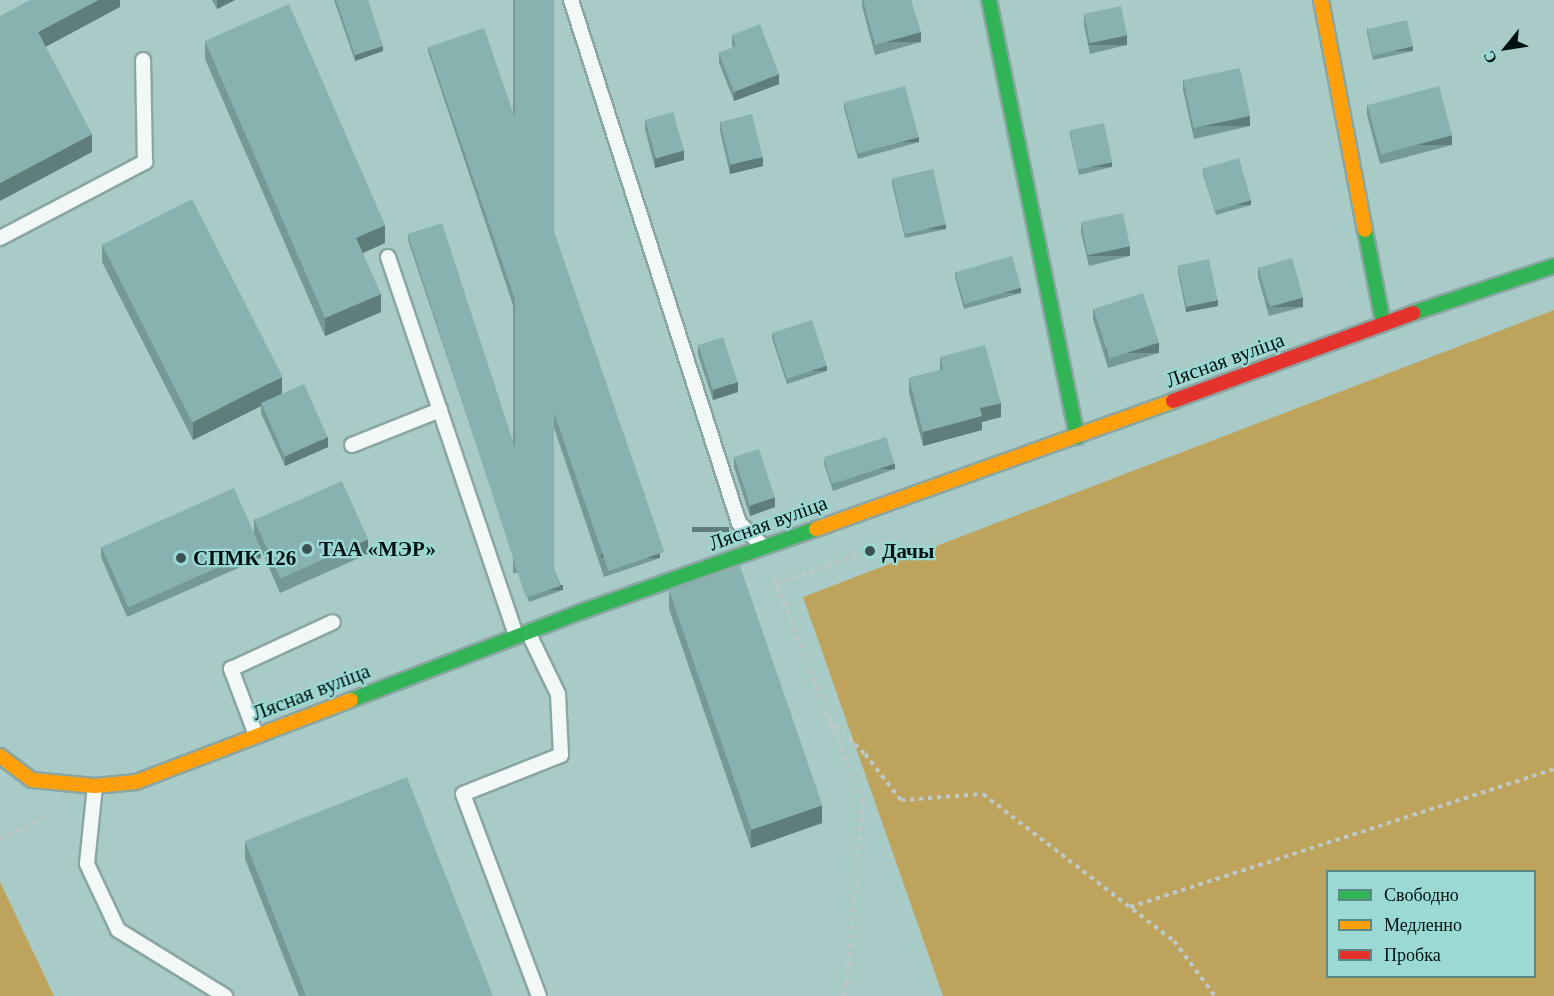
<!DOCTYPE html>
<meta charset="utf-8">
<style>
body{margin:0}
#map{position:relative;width:1554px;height:996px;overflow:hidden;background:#a8cbc8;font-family:Georgia,serif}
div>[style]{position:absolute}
.forest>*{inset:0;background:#bda35c}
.path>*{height:4px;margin-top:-2px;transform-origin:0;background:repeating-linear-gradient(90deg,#bec8c7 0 4.5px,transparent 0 9px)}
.roads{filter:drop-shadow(2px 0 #8aa6a3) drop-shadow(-2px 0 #8aa6a3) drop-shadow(0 2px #8aa6a3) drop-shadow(0 -2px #8aa6a3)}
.lane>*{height:14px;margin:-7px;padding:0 7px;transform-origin:7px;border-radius:7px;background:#f2f7f7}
.fast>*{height:14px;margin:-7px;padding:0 7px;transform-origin:7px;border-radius:7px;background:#30b455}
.slow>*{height:14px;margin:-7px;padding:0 7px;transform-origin:7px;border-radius:7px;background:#ff9f0a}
.jam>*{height:14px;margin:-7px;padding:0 7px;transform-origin:7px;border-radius:7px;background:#e5322d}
.wall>*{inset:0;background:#759997;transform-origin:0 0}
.shaded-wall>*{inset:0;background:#5f7d7b;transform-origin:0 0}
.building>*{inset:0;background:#88b2b0;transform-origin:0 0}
.dots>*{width:16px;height:16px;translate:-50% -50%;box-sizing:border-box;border:3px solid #9ad9d4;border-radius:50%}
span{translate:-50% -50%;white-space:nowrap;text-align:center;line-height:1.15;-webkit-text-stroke:4.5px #9ad9d4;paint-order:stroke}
.street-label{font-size:21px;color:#001110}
.poi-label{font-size:21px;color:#001110;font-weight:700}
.left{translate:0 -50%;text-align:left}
.legend{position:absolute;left:1326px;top:870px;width:210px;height:108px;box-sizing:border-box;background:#9ad9d4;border:2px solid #5c8986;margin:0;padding:8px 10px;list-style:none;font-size:18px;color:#001110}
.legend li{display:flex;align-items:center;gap:12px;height:30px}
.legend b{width:30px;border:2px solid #5c8986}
.north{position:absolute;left:1476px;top:18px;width:60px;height:60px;-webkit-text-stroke:4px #9ad9d4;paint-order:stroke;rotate:240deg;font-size:16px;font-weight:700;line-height:24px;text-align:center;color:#001110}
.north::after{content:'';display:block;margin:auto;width:21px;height:27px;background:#001110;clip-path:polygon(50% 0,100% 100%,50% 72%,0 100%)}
</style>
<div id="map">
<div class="forest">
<div style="clip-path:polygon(evenodd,1554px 310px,1554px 996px,943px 996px,803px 597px,1554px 310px,1328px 872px,1534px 872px,1534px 976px,1328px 976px,1328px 872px)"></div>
<div style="clip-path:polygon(0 882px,54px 996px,0 996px)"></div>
</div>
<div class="path">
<div style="left:774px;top:577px;width:152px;rotate:68.8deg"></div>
<div style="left:829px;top:719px;width:50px;rotate:44.2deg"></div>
<div style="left:865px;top:754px;width:58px;rotate:52deg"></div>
<div style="left:901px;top:800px;width:82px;rotate:-4.2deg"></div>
<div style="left:983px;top:794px;width:241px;rotate:37.6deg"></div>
<div style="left:1174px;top:941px;width:69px;rotate:53.3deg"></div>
<div style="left:776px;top:584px;width:100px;rotate:-19.3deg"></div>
<div style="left:870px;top:551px;width:9px;rotate:-111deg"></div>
<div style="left:830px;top:723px;width:84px;rotate:66.8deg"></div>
<div style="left:863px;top:800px;width:184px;rotate:95deg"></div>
<div style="left:847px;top:983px;width:14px;rotate:107deg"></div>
<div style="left:0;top:839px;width:45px;rotate:-24.9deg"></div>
<div style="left:41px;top:820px;width:9px;rotate:-63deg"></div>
<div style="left:1130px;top:907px;width:446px;rotate:-18deg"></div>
</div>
<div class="roads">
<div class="lane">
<div style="left:571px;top:0;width:549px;rotate:72.19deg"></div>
<div style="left:739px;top:523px;width:32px;rotate:44deg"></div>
<div style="left:0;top:238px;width:164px;rotate:-27.7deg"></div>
<div style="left:145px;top:162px;width:102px;rotate:-91.1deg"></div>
<div style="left:388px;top:257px;width:400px;rotate:71.3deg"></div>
<div style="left:352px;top:445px;width:95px;rotate:-21.7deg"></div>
<div style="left:528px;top:632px;width:69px;rotate:64.2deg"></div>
<div style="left:558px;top:694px;width:61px;rotate:87.2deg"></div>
<div style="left:561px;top:755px;width:105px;rotate:158.3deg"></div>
<div style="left:463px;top:794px;width:216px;rotate:69.4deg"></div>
<div style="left:256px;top:735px;width:71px;rotate:-110.7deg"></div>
<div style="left:231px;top:669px;width:112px;rotate:-24.7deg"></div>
<div style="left:95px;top:786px;width:78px;rotate:95.9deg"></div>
<div style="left:87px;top:864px;width:73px;rotate:64.8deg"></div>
<div style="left:118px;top:930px;width:126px;rotate:31.7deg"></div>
</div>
<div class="fast">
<div style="left:989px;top:0;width:446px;rotate:78.6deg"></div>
<div style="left:1365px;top:230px;width:95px;rotate:79deg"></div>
<div style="left:1413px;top:313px;width:149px;rotate:-18.4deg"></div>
<div style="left:351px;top:700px;width:245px;rotate:-21deg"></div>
<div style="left:580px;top:612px;width:250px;rotate:-19.4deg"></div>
</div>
<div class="slow">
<div style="left:1321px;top:0;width:234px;rotate:79.2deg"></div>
<div style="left:816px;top:529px;width:379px;rotate:-19.7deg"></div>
<div style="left:0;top:756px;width:40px;rotate:37deg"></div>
<div style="left:32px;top:780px;width:63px;rotate:5.4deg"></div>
<div style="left:95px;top:786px;width:41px;rotate:-5.6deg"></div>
<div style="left:136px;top:782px;width:230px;rotate:-20.9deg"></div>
</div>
<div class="jam">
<div style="left:1173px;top:401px;width:256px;rotate:-20.1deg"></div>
</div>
</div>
<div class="wall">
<div style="clip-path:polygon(212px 0,235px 0,217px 9px)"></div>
<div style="clip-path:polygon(334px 0,368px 0,383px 51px,355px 61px)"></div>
<div style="left:513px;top:0;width:41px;height:573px"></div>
<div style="clip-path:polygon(862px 0,911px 0,921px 42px,875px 55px,862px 6px)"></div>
<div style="clip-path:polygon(1084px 15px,1127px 45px,1090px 54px,1084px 25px)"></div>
<div style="clip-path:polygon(1367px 28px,1413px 51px,1373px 60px,1367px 33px)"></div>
<div style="clip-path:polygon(732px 35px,779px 84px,734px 101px,719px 63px,719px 53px,733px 48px,732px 45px)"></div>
<div style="clip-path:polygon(205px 41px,385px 243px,363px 253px,381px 312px,325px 336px,205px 59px)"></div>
<div style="clip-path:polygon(428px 46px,660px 558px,604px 577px,428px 51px)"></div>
<div style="clip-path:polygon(1183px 80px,1250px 126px,1194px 139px,1183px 90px)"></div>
<div style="clip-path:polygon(844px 103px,919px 142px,858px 159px,844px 108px)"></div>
<div style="clip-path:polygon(1367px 105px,1452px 145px,1380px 164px,1367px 115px)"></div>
<div style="clip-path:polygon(645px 119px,684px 160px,655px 168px,645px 129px)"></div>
<div style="clip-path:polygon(720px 121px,763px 166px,730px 174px,720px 131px)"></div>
<div style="clip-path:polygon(1070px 130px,1112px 167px,1079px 175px,1070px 135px)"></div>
<div style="clip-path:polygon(1203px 169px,1251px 205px,1216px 215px,1203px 174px)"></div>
<div style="clip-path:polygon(892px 179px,946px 229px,905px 238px,892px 184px)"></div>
<div style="clip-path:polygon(1081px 223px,1130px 256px,1089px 266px,1081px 233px)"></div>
<div style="clip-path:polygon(408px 235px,563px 590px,529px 602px,408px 240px)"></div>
<div style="clip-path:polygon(102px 244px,282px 394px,328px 447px,285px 466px,261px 413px,261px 406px,193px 440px,102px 262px)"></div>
<div style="clip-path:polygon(1178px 267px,1218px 306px,1186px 312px,1178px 272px)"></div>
<div style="clip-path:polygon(1258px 267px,1303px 307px,1269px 316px,1258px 277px)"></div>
<div style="clip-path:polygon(955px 272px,1021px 293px,964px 309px,955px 277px)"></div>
<div style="clip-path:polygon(1093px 309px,1159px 353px,1108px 368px,1093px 319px)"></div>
<div style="clip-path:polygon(772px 333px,827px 371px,787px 384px,772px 338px)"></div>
<div style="clip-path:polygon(698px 345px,738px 392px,713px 400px,698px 355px)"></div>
<div style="clip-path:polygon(940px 357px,1001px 417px,982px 422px,982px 430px,923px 446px,909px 393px,909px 378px,940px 370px)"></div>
<div style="clip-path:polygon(734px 457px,775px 507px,750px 516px,734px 467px)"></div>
<div style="clip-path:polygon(824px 459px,895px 469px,833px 491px,824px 464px)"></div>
<div style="clip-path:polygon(254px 519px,368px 554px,280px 593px,261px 549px,261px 558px,127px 617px,101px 557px,101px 547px,254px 533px)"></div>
<div style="clip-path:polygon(669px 591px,822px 823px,751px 848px,669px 609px)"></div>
<div style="clip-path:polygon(245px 841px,493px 996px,299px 996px,245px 859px)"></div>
</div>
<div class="shaded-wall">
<div style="clip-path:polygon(98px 0,120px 0,120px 7px,38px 51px,38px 32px)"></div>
<div style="clip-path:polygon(217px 0,235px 0,217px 9px)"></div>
<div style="left:921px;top:32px;width:10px;height:48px;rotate:90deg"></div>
<div style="left:1127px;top:35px;width:10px;height:38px;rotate:90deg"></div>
<div style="clip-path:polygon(383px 46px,383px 51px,355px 61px,355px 55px)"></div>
<div style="left:1413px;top:46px;width:5px;height:41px;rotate:90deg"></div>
<div style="clip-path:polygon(779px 74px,779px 84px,734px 101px,734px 92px)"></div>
<div style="left:1250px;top:116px;width:10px;height:57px;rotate:90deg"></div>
<div style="clip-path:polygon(92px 134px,92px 152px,0 201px,0 183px)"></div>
<div style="left:1452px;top:135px;width:10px;height:74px;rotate:90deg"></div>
<div style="left:919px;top:137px;width:5px;height:63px;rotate:90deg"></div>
<div style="clip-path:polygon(684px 150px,684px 160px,655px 168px,655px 158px)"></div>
<div style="clip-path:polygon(763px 157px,763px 166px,730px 174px,730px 164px)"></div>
<div style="left:1112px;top:162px;width:5px;height:34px;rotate:90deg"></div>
<div style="left:1251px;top:200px;width:5px;height:36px;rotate:90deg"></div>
<div style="left:946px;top:224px;width:5px;height:42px;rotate:90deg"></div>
<div style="clip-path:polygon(385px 225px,385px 243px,356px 256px,356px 238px)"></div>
<div style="left:1130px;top:246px;width:10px;height:42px;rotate:90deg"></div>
<div style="left:1021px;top:288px;width:5px;height:59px;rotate:90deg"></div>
<div style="clip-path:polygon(381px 294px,381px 312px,325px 336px,325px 318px)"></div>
<div style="left:1303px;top:297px;width:10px;height:35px;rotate:90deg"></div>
<div style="clip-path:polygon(1218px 300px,1218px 306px,1186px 312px,1186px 307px)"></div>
<div style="left:1159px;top:343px;width:10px;height:53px;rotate:90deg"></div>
<div style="left:827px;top:366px;width:5px;height:42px;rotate:90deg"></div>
<div style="clip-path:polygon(282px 377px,282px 395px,261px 404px,261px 406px,193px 440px,193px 422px)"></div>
<div style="clip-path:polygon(738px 382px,738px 392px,713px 400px,713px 390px)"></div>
<div style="clip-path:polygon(1001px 403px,1001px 417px,982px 422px,982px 430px,923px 446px,923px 432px,980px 408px)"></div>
<div style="clip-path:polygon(328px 437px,328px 447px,285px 466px,285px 457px)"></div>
<div style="left:895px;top:464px;width:5px;height:66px;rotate:90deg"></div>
<div style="clip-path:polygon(775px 497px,775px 507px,750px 516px,750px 506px)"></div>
<div style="left:729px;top:527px;width:5px;height:37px;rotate:90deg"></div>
<div style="left:368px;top:540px;width:14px;height:96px;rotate:90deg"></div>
<div style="left:261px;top:548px;width:10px;height:146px;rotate:90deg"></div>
<div style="left:660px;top:553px;width:5px;height:59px;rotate:90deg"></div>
<div style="left:563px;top:585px;width:5px;height:36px;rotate:90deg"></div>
<div style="clip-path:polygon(822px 805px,822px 823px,751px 848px,751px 830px)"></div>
</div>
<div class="building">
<div style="clip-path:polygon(30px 0,98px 0,38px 32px,92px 134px,0 183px,0 16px)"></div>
<div style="clip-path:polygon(336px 0,368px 0,383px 46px,355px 55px)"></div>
<div style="left:515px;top:0;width:39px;height:568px"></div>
<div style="clip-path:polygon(863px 0,911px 0,921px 32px,875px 45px)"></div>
<div style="clip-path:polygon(289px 4px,385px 225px,356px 238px,381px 294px,325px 318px,205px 41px)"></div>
<div style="left:1121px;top:6px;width:30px;height:38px;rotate:78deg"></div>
<div style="left:1407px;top:20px;width:27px;height:41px;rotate:77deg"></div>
<div style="clip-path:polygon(760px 24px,779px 74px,734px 92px,719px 53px,736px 46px,732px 35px)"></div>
<div style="left:484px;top:28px;width:554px;height:59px;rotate:71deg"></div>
<div style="left:1240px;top:68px;width:49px;height:58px;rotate:78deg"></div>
<div style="left:905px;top:86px;width:53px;height:63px;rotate:75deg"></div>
<div style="left:1439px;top:86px;width:51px;height:74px;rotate:75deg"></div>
<div style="left:673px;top:112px;width:40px;height:29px;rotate:74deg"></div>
<div style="left:752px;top:114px;width:44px;height:33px;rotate:76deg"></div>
<div style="left:1104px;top:123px;width:40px;height:35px;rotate:78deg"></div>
<div style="left:1239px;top:158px;width:44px;height:38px;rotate:74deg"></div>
<div style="left:933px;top:169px;width:57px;height:42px;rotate:77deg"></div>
<div style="left:192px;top:199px;width:199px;height:101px;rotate:63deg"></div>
<div style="left:1123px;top:213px;width:34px;height:43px;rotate:78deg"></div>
<div style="left:442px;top:223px;width:382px;height:36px;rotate:72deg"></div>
<div style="left:1012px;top:256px;width:33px;height:59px;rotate:74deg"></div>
<div style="left:1292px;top:258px;width:41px;height:35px;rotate:74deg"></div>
<div style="left:1209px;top:259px;width:42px;height:32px;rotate:78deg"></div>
<div style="left:1143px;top:293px;width:52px;height:52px;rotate:72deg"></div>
<div style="left:812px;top:320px;width:48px;height:42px;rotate:72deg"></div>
<div style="left:723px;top:337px;width:47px;height:26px;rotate:72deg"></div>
<div style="clip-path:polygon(985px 345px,1001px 403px,980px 408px,982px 416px,923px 432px,909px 378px,943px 369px,940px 357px)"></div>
<div style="left:304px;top:384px;width:58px;height:47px;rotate:66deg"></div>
<div style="left:886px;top:437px;width:28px;height:66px;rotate:72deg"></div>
<div style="left:759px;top:449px;width:51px;height:26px;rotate:72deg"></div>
<div style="left:342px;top:481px;width:64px;height:96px;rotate:66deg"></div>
<div style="left:234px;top:488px;width:66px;height:145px;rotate:66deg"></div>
<div style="left:740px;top:566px;width:253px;height:75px;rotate:71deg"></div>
<div style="clip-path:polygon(407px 777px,493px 996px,306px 996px,245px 841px)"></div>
</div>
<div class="dots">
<div style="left:307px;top:549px;background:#3b5250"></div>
<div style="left:870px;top:551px;background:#3b5250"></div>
<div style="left:181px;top:558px;background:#3b5250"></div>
</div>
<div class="street-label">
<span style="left:1225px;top:360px;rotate:-20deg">Лясная вуліца</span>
<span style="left:768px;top:523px;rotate:-20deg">Лясная вуліца</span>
<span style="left:311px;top:692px;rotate:-21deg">Лясная вуліца</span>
</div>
<div class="poi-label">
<span class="left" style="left:319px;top:549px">ТАА «МЭР»</span>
<span class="left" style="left:882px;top:551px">Дачы</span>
<span class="left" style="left:193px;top:558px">СПМК 126</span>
</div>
<ul class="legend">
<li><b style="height:8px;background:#30b455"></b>Свободно</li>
<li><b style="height:8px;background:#ff9f0a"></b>Медленно</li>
<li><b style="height:8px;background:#e5322d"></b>Пробка</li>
</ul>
<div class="north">С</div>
</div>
